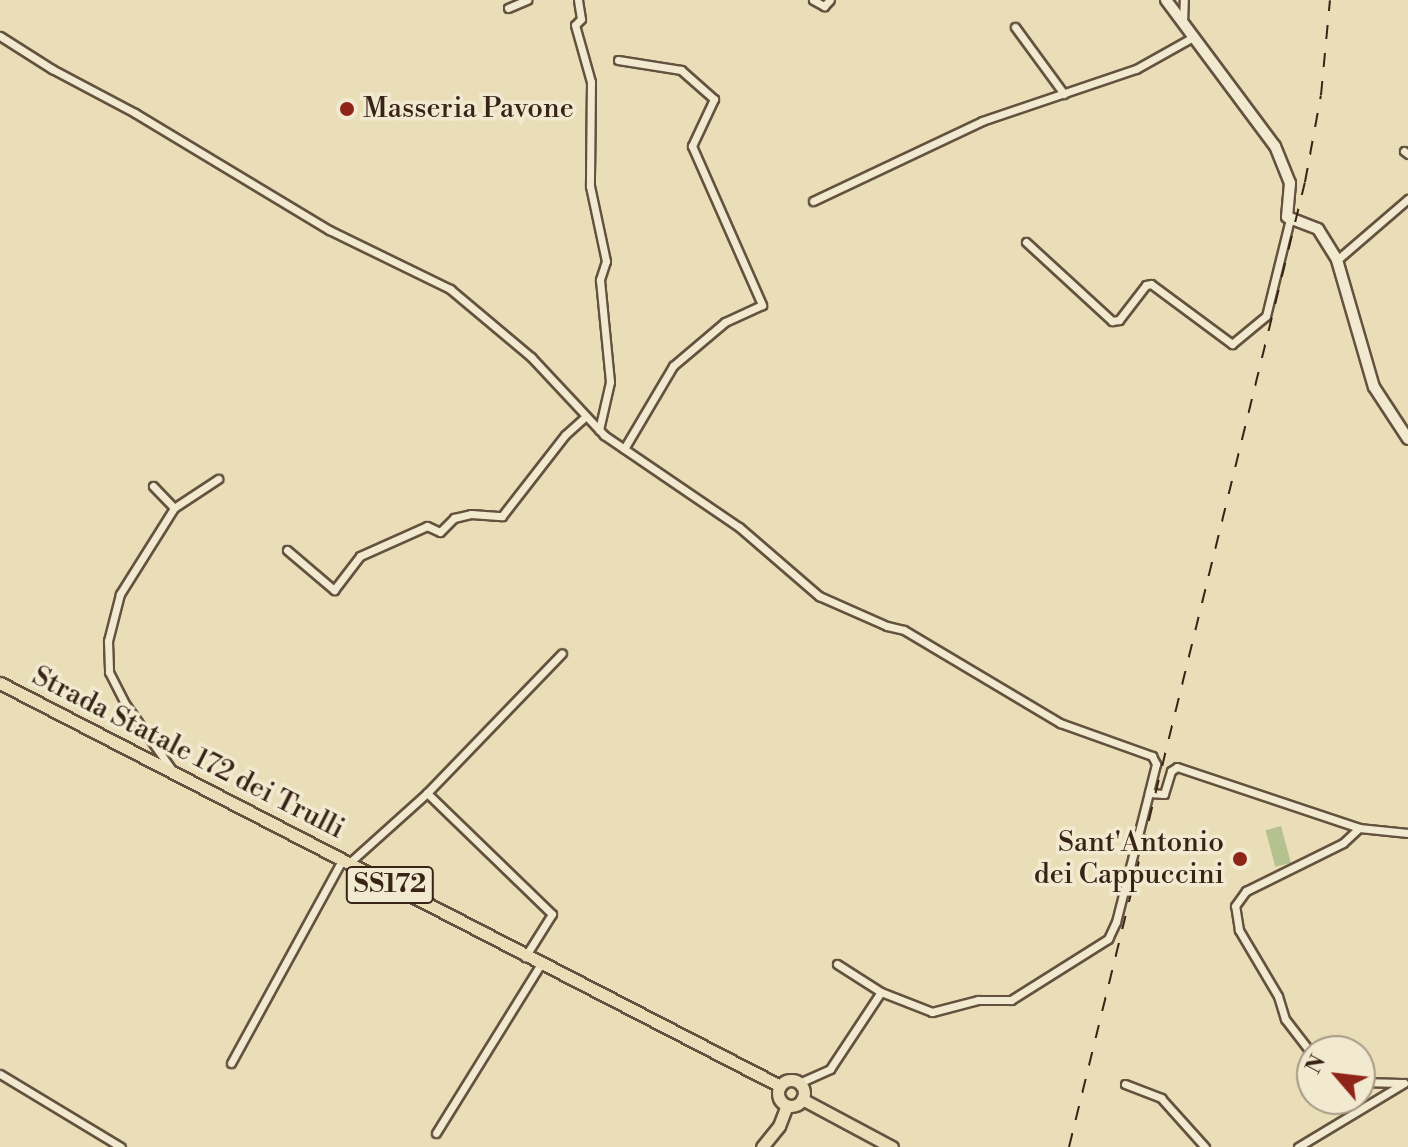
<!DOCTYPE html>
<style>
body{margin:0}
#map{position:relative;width:1408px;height:1147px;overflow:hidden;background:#e9deb7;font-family:"Libre Bodoni",serif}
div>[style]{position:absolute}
.green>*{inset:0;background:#b5c18f;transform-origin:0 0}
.roads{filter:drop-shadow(2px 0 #64523f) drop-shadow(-2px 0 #64523f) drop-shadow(0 2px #64523f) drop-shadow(0 -2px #64523f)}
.street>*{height:7px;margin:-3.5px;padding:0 3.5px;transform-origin:3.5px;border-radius:3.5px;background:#f1ead0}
.secondary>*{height:10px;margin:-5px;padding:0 5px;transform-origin:5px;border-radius:5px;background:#f1ead0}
.primary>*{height:11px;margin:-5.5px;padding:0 5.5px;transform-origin:5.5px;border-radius:5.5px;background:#e9deb7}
.primary>.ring{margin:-5.5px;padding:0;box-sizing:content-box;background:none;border:11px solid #e9deb7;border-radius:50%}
.rail>*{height:2px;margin-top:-1px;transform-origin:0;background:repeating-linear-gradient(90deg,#382317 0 14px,transparent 0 28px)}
.dots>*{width:22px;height:22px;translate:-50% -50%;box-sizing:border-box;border:4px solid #f1ead0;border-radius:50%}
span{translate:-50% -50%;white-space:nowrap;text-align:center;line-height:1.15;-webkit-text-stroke:7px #f1ead0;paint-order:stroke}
.shield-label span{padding:2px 6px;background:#f1ead0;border:2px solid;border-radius:6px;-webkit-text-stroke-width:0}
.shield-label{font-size:26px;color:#382317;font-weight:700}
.poi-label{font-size:28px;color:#382317}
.left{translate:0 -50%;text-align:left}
.right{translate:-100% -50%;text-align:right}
.street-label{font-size:28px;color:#382317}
.north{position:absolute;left:1296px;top:1035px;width:80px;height:80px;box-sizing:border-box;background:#f1ead0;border:2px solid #a79a86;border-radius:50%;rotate:298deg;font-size:22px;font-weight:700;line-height:32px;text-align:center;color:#382317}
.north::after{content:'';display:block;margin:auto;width:28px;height:36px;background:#8f2418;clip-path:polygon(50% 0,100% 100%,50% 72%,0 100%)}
</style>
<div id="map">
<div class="green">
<div style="left:1281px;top:826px;width:38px;height:16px;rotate:75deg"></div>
</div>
<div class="roads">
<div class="street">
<div style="left:578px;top:0;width:19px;rotate:81deg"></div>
<div style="left:581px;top:19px;width:8px;rotate:135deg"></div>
<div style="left:575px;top:25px;width:59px;rotate:74.3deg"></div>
<div style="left:591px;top:82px;width:104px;rotate:90.6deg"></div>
<div style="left:590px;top:186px;width:77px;rotate:78deg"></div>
<div style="left:606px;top:261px;width:20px;rotate:108deg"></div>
<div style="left:600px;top:280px;width:102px;rotate:84.4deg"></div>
<div style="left:610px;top:382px;width:49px;rotate:102.9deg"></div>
<div style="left:813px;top:0;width:13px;rotate:29deg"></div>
<div style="left:824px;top:6px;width:8px;rotate:-45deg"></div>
<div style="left:508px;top:8px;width:21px;rotate:-23deg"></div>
<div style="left:1183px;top:23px;width:23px;rotate:-88deg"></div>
<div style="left:1015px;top:27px;width:83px;rotate:53.8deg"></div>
<div style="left:0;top:36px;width:62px;rotate:32.4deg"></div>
<div style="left:52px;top:69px;width:94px;rotate:27.9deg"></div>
<div style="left:135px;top:113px;width:227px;rotate:31.1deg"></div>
<div style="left:329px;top:230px;width:135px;rotate:26deg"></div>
<div style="left:450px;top:289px;width:106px;rotate:40deg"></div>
<div style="left:531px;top:357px;width:107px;rotate:46.9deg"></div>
<div style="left:604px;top:435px;width:163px;rotate:34.3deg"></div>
<div style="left:739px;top:527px;width:106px;rotate:40.8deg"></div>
<div style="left:819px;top:596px;width:74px;rotate:23.8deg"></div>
<div style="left:887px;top:626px;width:17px;rotate:13deg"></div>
<div style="left:904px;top:630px;width:182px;rotate:30.8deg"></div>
<div style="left:1060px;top:723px;width:98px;rotate:19.7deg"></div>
<div style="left:1152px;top:756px;width:9px;rotate:63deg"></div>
<div style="left:1156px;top:764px;width:30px;rotate:104deg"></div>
<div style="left:1149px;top:793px;width:15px;rotate:4deg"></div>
<div style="left:1164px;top:794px;width:24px;rotate:-73deg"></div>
<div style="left:1171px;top:771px;width:7px;rotate:-34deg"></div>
<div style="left:1177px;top:767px;width:192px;rotate:18.5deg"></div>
<div style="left:1359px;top:828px;width:49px;rotate:5.8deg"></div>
<div style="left:618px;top:60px;width:64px;rotate:9deg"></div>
<div style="left:681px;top:70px;width:44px;rotate:41.3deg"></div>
<div style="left:714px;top:99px;width:52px;rotate:115.1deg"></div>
<div style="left:692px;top:146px;width:174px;rotate:66.2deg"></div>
<div style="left:762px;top:305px;width:41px;rotate:155.3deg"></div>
<div style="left:725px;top:322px;width:68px;rotate:139.8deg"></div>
<div style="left:673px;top:366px;width:96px;rotate:120.6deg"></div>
<div style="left:1404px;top:151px;width:5px;rotate:37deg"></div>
<div style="left:813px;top:201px;width:187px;rotate:-25.3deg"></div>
<div style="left:982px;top:121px;width:163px;rotate:-18.7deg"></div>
<div style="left:1136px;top:69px;width:65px;rotate:-29.3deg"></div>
<div style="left:1026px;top:242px;width:117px;rotate:42.6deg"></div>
<div style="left:1112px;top:321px;width:7px;rotate:-8deg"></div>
<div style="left:1119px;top:320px;width:44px;rotate:-52.4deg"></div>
<div style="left:1146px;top:285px;width:5px;rotate:-11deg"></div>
<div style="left:1151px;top:284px;width:101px;rotate:36.5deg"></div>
<div style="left:1232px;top:344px;width:44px;rotate:-39.5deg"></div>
<div style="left:1266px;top:316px;width:100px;rotate:-76.1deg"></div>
<div style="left:1337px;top:260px;width:94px;rotate:-40.7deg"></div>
<div style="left:153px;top:486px;width:30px;rotate:46deg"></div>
<div style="left:174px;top:508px;width:102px;rotate:122.1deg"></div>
<div style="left:120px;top:594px;width:49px;rotate:104.3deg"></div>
<div style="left:108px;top:641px;width:31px;rotate:88deg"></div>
<div style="left:109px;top:672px;width:37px;rotate:63deg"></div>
<div style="left:126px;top:705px;width:80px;rotate:54.7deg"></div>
<div style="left:174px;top:508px;width:53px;rotate:-33.4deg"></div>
<div style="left:287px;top:550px;width:62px;rotate:40.4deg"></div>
<div style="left:334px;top:590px;width:43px;rotate:-52.6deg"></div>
<div style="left:360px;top:556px;width:73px;rotate:-24.1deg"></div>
<div style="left:427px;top:526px;width:14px;rotate:25deg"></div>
<div style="left:440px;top:532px;width:20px;rotate:-45deg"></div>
<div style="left:454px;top:518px;width:17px;rotate:-13deg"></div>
<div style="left:471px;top:514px;width:31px;rotate:4deg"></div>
<div style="left:502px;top:516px;width:103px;rotate:-52.1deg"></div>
<div style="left:565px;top:435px;width:28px;rotate:-42deg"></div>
<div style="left:427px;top:793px;width:174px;rotate:44.1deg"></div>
<div style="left:552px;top:914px;width:51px;rotate:122.1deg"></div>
<div style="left:348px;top:864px;width:106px;rotate:-41.9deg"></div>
<div style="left:427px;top:793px;width:194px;rotate:-46deg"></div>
<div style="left:837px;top:964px;width:52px;rotate:32.5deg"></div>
<div style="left:1312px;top:1054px;width:44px;rotate:-127.6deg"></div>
<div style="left:1285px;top:1019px;width:24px;rotate:-107deg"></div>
<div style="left:1278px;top:996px;width:77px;rotate:-120.6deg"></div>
<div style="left:1239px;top:930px;width:24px;rotate:-99deg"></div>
<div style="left:1235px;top:906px;width:19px;rotate:-54deg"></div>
<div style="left:1246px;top:891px;width:108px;rotate:-26.3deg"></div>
<div style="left:1343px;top:843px;width:22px;rotate:-43deg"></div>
<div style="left:231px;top:1063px;width:231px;rotate:-61.3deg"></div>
<div style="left:0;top:1074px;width:141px;rotate:31.1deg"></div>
<div style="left:1360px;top:1082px;width:42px;rotate:1.4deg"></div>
<div style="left:799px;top:1083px;width:34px;rotate:-24deg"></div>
<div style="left:830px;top:1069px;width:92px;rotate:-56.5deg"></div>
<div style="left:881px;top:992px;width:55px;rotate:21.4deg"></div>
<div style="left:932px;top:1012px;width:48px;rotate:-14.6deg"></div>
<div style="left:978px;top:1000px;width:33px"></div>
<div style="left:1011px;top:1000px;width:115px;rotate:-32.2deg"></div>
<div style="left:1108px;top:939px;width:19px;rotate:-65deg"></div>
<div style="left:1116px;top:922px;width:133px;rotate:-75.7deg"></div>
<div style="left:1125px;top:1084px;width:39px;rotate:21deg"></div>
<div style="left:1161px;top:1098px;width:66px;rotate:48.1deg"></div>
<div style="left:436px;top:1133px;width:198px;rotate:-58.2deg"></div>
<div style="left:1298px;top:1147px;width:124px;rotate:-31.1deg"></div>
</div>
<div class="secondary">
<div style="left:1166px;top:0;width:182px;rotate:53.3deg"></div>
<div style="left:1275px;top:146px;width:40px;rotate:68deg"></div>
<div style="left:1290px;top:183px;width:34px;rotate:95deg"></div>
<div style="left:1287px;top:217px;width:33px;rotate:21deg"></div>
<div style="left:1318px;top:229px;width:36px;rotate:58deg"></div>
<div style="left:1337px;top:260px;width:132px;rotate:73.8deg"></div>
<div style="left:1374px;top:387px;width:62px;rotate:56.8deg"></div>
</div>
<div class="primary">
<div style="left:0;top:683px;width:878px;rotate:27.32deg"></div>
<div class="ring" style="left:778px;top:1080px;width:15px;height:15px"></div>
<div style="left:802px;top:1099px;width:102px;rotate:28.1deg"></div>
<div style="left:762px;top:1147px;width:27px;rotate:-51deg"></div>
<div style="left:779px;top:1126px;width:22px;rotate:-69deg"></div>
</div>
</div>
<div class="rail">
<div style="left:1069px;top:1147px;width:993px;rotate:-76.26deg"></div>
<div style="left:1305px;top:182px;width:88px;rotate:-79.6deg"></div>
<div style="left:1321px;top:95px;width:95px;rotate:-84.6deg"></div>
</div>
<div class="dots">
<div style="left:347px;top:109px;background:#8f2418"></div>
<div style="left:1240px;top:859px;background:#8f2418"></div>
</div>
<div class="shield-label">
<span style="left:390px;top:885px">SS172</span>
</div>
<div class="poi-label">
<span class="left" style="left:363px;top:109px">Masseria Pavone</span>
<span class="right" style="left:1224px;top:859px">Sant'Antonio<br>dei Cappuccini</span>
</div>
<div class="street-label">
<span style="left:188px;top:753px;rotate:27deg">Strada Statale 172 dei Trulli</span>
</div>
<div class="north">N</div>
</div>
